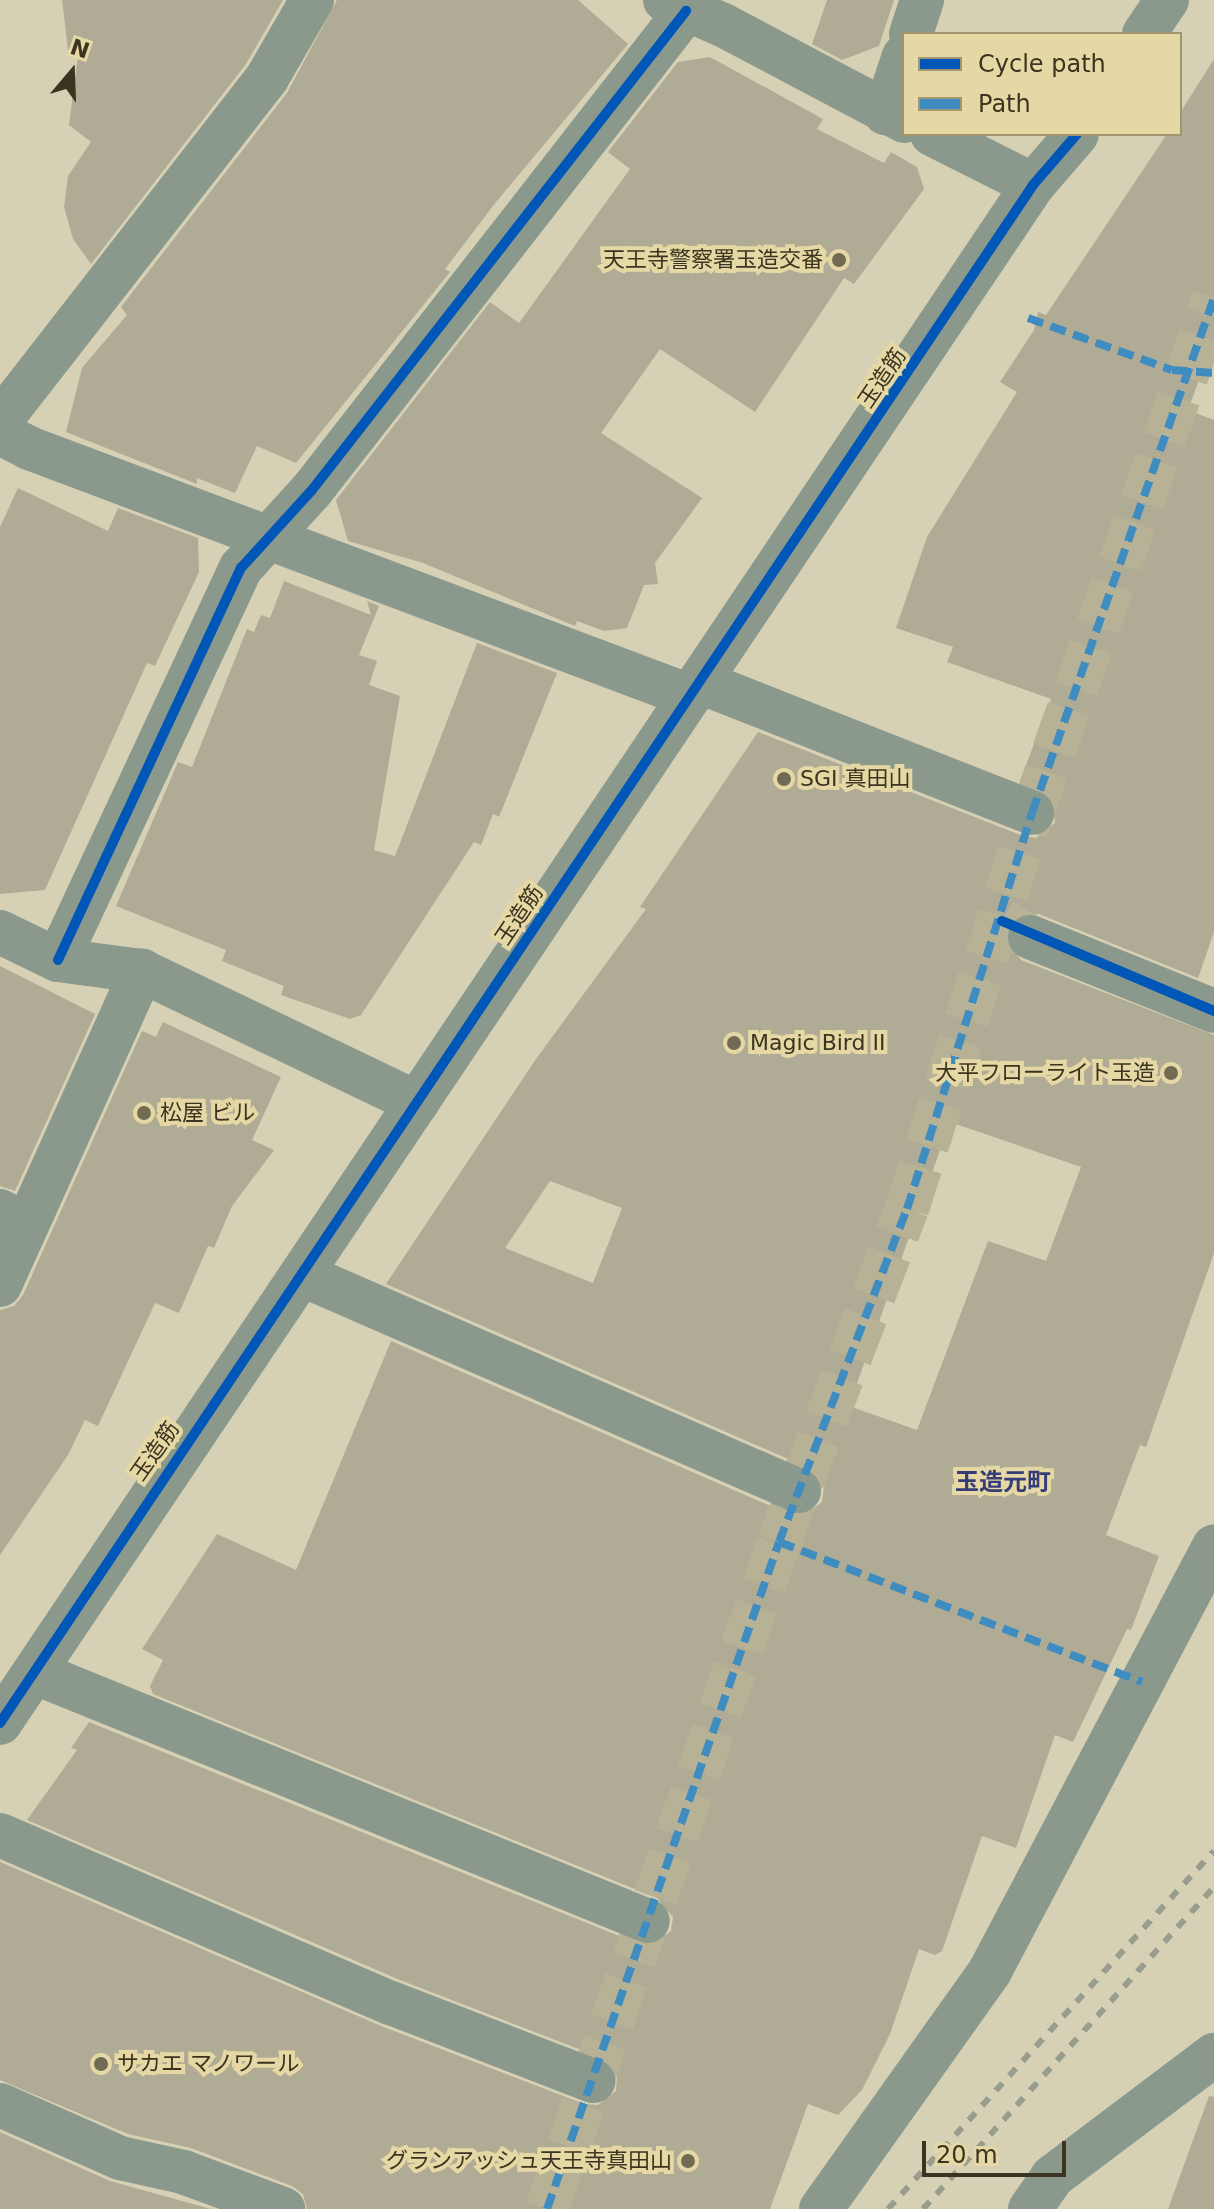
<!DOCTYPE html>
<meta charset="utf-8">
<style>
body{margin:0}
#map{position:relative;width:1214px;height:2209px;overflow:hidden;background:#d6d0b4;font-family:"DejaVu Sans","Noto Sans JP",sans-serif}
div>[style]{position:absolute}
.building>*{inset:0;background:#b0ab95}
.pedestrian-tunnel>*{height:44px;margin-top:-22px;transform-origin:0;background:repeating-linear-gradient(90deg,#b7b196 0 44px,transparent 0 66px)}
.minor-tunnel>*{height:44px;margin-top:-22px;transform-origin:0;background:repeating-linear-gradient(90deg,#b7b196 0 44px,transparent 0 66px)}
.minor>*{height:44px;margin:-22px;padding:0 22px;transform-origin:22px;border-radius:22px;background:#8a998b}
.tertiary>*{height:44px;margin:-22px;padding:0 22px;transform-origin:22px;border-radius:22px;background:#8a998b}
.rail>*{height:6px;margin-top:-3px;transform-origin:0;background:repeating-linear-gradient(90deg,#989d8d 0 10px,transparent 0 20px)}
.quiet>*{height:8px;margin-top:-4px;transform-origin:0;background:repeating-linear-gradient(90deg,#3e8cc0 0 16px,transparent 0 24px)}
.cycleway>*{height:10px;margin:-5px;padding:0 5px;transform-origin:5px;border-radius:5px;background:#0057b8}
.dots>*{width:22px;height:22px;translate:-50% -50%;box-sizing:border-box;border:4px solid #e5d8a5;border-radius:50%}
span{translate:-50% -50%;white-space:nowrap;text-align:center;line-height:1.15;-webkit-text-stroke:8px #e5d8a5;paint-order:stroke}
.poi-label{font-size:22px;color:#3a3420}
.right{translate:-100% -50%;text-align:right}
.left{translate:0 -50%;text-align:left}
.street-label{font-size:22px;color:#3a3420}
.neighbourhood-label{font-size:24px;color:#353c77;font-weight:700}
.legend{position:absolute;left:902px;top:32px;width:280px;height:104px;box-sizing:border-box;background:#e5d8a5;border:2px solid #a19670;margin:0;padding:10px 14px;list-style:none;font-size:24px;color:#3a3420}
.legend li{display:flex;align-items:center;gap:16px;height:40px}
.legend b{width:40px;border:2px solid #a19670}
.north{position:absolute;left:32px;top:32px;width:80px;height:80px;-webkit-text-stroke:6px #e5d8a5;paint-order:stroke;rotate:19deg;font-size:22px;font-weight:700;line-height:32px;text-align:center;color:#3a3420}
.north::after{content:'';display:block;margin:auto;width:28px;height:36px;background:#3a3420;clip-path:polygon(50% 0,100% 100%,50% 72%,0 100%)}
.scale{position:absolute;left:922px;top:2141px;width:144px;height:36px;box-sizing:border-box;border:4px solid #3a3420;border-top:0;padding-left:10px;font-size:24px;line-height:28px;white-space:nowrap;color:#3a3420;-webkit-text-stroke:6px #e5d8a5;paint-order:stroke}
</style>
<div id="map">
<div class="building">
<div style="clip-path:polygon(62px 0,283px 0,246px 64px,91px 264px,73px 239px,64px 207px,68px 176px,91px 142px,69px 125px,78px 56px,68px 50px)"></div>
<div style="clip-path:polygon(337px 0,578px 0,628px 44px,496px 202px,445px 269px,450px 272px,296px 463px,257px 446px,235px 493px,197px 478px,197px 484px,66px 432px,82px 368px,127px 315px,121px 307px,287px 93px)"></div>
<div style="clip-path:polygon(827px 0,894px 0,879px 46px,842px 60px,812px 44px)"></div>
<div style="clip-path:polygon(710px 57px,823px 119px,817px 129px,884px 163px,891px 152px,917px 167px,924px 189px,854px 284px,844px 278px,755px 412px,660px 349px,601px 433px,702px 498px,655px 563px,658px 584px,644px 585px,627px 628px,604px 631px,577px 621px,575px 626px,423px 563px,348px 541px,336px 500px,490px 302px,519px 323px,630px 169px,608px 152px,678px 62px)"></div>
<div style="clip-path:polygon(evenodd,1214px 59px,1214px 339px,1188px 410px,1214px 420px,1214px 932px,1198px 978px,1039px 914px,1014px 918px,1005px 940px,1021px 960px,1214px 1035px,1214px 1253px,1146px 1447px,1140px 1445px,1106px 1535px,1159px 1556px,1131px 1630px,1127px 1629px,1073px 1742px,1055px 1735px,1016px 1848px,982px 1836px,942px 1951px,935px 1955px,919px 1949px,890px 2034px,862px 2090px,838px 2115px,808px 2104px,770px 2209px,307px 2209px,303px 2194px,292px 2186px,191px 2148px,128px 2134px,0 2080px,0 1862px,381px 2026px,584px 2104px,598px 2105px,616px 2091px,617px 2076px,602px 2058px,400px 1980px,27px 1820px,77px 1750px,71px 1748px,89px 1722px,639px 1944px,652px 1946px,671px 1931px,673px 1917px,657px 1898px,153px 1694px,150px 1686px,163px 1660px,142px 1649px,217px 1534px,296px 1570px,391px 1341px,789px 1514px,803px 1516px,822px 1502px,824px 1487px,809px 1468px,386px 1284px,536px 1059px,646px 909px,640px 907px,758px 732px,1023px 836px,1036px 838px,1055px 823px,1051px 797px,1020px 781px,1051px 699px,947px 662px,953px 647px,896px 628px,927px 537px,1017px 392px,1000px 382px,1034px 330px,1038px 312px,1046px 315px,1167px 134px,1180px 134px,1180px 113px,1214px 59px,950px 1122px,1081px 1167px,1046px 1261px,988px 1241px,917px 1430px,849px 1406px,950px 1122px,1214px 59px,550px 1181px,622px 1208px,593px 1283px,505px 1248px,550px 1181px)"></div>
<div style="clip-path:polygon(18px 488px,108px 531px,118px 508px,198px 538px,199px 572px,155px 666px,147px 663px,45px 890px,0 894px,0 527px)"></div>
<div style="clip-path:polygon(284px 581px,371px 615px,367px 601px,379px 606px,359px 655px,377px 661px,369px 685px,400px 696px,374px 850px,395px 856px,477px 643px,557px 673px,499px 817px,493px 814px,481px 845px,474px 842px,361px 1015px,350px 1019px,281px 995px,284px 986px,222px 961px,226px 950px,116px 906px,178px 762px,192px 767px,247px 629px,254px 632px,261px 615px,270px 618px)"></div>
<div style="clip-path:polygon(0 966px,95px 1014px,15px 1191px,0 1186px)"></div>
<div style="clip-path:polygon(163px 1022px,281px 1077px,252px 1140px,274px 1150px,232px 1206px,214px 1248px,208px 1246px,179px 1313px,155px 1303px,98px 1426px,85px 1420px,68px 1455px,0 1555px,0 1310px,14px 1306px,23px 1295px,142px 1031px,156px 1037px)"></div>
<div style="clip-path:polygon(1209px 2096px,1214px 2097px,1214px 2209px,1168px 2209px)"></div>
<div style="clip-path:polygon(0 2132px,110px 2181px,211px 2209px,0 2209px)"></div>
</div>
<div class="pedestrian-tunnel">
<div style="left:547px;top:2209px;width:706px;rotate:-70.82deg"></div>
<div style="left:779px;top:1542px;width:357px;rotate:-69deg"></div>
<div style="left:907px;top:1209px;width:415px;rotate:-72.5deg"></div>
<div style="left:1032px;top:813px;width:546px;rotate:-70.54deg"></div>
</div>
<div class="minor-tunnel">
<div style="left:1002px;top:921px;width:32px;rotate:30deg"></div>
</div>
<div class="minor">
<div style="left:911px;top:34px;width:36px;rotate:-72deg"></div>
<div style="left:885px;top:113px;width:60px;rotate:-71.6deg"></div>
<div style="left:0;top:433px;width:33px;rotate:27deg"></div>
<div style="left:29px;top:448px;width:706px;rotate:20.57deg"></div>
<div style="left:700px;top:682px;width:357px;rotate:21.5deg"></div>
<div style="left:1030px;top:937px;width:198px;rotate:21.9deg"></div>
<div style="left:303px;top:1275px;width:541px;rotate:23.53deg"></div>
<div style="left:0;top:1285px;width:345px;rotate:-65.7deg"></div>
<div style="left:36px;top:1673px;width:660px;rotate:22.06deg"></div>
<div style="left:0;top:1835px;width:426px;rotate:23.3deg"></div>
<div style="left:391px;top:2003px;width:217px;rotate:21.1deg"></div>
<div style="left:0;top:2105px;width:131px;rotate:23.8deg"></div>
<div style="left:120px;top:2158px;width:65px;rotate:12.5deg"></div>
<div style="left:183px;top:2172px;width:107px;rotate:20.3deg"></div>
<div style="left:821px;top:2209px;width:292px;rotate:-54.6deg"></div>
<div style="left:990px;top:1971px;width:480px;rotate:-62.2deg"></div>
</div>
<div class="tertiary">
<div style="left:665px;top:0;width:63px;rotate:23.3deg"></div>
<div style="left:723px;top:25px;width:205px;rotate:27.9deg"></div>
<div style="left:1144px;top:34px;width:41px;rotate:-55.9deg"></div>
<div style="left:932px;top:134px;width:113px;rotate:26.8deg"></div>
<div style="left:0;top:421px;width:435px;rotate:-52.1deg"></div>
<div style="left:267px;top:78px;width:90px;rotate:-60deg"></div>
<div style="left:0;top:932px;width:64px;rotate:25.8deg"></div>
<div style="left:58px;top:960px;width:85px;rotate:7.5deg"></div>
<div style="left:142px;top:971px;width:305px;rotate:25.6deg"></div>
<div style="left:58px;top:960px;width:433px;rotate:-65deg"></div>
<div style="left:241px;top:568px;width:105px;rotate:-47.7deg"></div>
<div style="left:312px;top:490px;width:608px;rotate:-52.02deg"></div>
<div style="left:0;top:1211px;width:30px;rotate:27deg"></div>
<div style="left:0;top:1723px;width:1853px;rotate:-56.11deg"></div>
<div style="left:1033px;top:185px;width:67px;rotate:-49.2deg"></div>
<div style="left:1030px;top:2209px;width:39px;rotate:-55deg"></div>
<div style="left:1052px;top:2177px;width:203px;rotate:-37deg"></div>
</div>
<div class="rail">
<div style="left:888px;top:2209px;width:484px;rotate:-47.7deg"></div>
<div style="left:923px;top:2209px;width:434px;rotate:-47.9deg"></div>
</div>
<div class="quiet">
<div style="left:1028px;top:318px;width:153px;rotate:19.9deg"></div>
<div style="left:1172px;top:370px;width:42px;rotate:4.1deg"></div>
<div style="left:779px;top:1542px;width:389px;rotate:21.1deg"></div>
<div style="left:547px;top:2209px;width:706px;rotate:-70.82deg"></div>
<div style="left:779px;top:1542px;width:357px;rotate:-69deg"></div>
<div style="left:907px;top:1209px;width:415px;rotate:-72.5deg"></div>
<div style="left:1032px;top:813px;width:546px;rotate:-70.54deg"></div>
</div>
<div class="cycleway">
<div style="left:1002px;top:921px;width:230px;rotate:23deg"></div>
<div style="left:58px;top:960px;width:433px;rotate:-65deg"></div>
<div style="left:241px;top:568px;width:105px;rotate:-47.7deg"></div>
<div style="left:312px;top:490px;width:608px;rotate:-52.02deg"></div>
<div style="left:0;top:1723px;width:1853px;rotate:-56.11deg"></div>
<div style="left:1033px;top:185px;width:67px;rotate:-49.2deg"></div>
</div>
<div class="dots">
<div style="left:839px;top:260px;background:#716b54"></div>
<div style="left:784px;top:779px;background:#716b54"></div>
<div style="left:734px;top:1043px;background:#716b54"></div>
<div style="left:1171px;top:1073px;background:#716b54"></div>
<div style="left:144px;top:1113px;background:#716b54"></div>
<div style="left:101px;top:2064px;background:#716b54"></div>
<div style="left:688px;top:2161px;background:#716b54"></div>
</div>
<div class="poi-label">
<span class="right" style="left:823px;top:260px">天王寺警察署玉造交番</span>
<span class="left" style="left:800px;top:779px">SGI 真田山</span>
<span class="left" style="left:750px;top:1043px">Magic Bird II</span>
<span class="right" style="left:1155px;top:1073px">大平フローライト玉造</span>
<span class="left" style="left:160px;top:1113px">松屋 ビル</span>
<span class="left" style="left:117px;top:2064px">サカエ マノワール</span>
<span class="right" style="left:672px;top:2161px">グランアッシュ天王寺真田山</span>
</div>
<div class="street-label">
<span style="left:882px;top:378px;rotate:-56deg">玉造筋</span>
<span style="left:519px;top:915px;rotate:-56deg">玉造筋</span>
<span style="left:155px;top:1451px;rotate:-55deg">玉造筋</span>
</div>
<div class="neighbourhood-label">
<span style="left:1003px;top:1483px">玉造元町</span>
</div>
<ul class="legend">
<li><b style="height:10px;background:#0057b8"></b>Cycle path</li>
<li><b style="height:10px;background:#3e8cc0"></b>Path</li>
</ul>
<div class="north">N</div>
<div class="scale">20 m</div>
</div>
